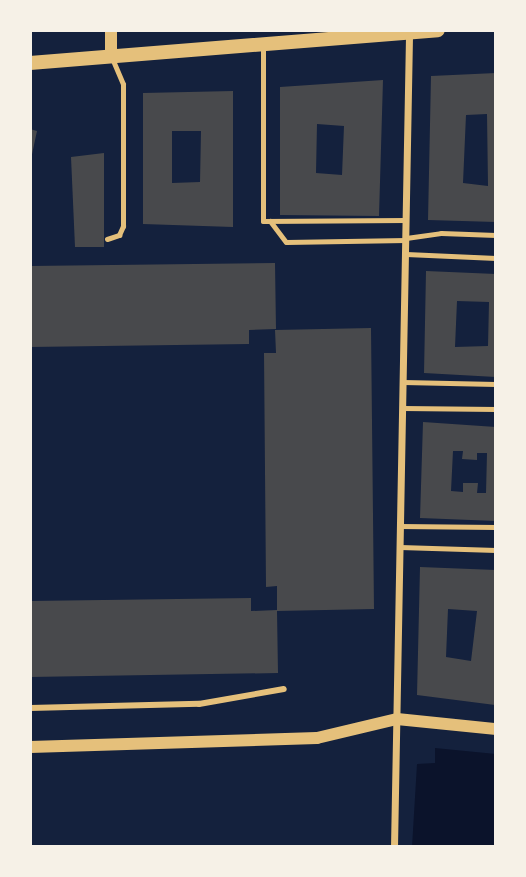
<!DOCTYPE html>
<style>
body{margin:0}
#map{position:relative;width:526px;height:877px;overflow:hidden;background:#14213d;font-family:Jost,sans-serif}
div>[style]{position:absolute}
.water>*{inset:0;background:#0b132b}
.building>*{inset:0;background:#48494c}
.service>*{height:5px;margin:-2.5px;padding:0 2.5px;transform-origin:2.5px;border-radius:2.5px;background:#e5c07b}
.pedestrian>*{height:6px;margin:-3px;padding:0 3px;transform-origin:3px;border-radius:3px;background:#e5c07b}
.minor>*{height:7px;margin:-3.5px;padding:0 3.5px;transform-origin:3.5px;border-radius:3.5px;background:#e5c07b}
.tertiary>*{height:12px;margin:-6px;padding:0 6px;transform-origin:6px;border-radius:6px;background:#e5c07b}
.secondary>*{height:14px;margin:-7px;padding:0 7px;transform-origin:7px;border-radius:7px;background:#e5c07b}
span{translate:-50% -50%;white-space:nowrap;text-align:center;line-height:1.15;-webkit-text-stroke:7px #f6f1e7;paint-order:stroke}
.frame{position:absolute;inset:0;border:32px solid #f6f1e7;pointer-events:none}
</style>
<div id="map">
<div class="water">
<div style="clip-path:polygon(435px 748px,496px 754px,496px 847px,412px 847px,417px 764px,435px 763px)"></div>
</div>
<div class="building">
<div style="clip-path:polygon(evenodd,496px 73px,496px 222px,428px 220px,431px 76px,496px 73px,487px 114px,488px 186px,463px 183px,466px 115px,487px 114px)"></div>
<div style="clip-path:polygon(evenodd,383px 80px,379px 216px,280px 215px,280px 87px,383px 80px,317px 124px,344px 126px,342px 175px,316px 173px,317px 124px)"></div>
<div style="clip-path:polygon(evenodd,233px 91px,233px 227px,143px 224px,143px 93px,233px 91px,172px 131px,201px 131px,200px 182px,172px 183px,172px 131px)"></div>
<div style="clip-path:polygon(30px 129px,37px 131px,31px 159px,30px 159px)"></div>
<div style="clip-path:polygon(104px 153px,104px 247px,75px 247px,71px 157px)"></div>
<div style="clip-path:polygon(275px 263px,276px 329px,249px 330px,249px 344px,30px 347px,30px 266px)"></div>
<div style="clip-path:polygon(evenodd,426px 271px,496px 274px,496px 377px,424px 373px,426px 271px,457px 301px,489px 302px,488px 346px,455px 347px,457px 301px)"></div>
<div style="clip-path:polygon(371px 328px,374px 609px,277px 611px,278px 673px,30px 677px,30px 601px,251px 598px,251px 611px,277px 610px,277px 586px,266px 587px,264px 353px,276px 353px,275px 330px)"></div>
<div style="clip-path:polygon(evenodd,423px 422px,496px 427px,496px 521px,420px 518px,423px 422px,453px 451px,463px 451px,462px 459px,477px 460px,477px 453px,487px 453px,486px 493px,477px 493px,478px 483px,463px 483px,463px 492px,451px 491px,453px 451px)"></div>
<div style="clip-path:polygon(evenodd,420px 567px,496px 570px,495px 705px,417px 695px,420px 567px,448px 609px,477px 611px,471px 661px,446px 657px,448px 609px)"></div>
</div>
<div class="service">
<div style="left:263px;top:45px;width:176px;rotate:90deg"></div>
<div style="left:263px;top:221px;width:143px;rotate:-0.4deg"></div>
<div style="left:270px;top:221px;width:26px;rotate:53deg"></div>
<div style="left:286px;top:242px;width:120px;rotate:-1deg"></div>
<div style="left:406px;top:238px;width:35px;rotate:-8deg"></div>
<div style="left:441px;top:233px;width:55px;rotate:2.1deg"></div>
<div style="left:107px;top:239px;width:13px;rotate:-18deg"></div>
<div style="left:119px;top:235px;width:10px;rotate:-66deg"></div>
<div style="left:123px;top:226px;width:142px;rotate:-90deg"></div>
<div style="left:123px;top:84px;width:28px;rotate:-113deg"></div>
<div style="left:406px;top:254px;width:90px;rotate:2.5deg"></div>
<div style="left:403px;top:382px;width:93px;rotate:1.2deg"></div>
<div style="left:403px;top:408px;width:93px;rotate:0.6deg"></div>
<div style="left:400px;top:526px;width:96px;rotate:0.6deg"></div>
<div style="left:400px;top:547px;width:96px;rotate:1.8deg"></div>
</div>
<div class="pedestrian">
<div style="left:30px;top:708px;width:169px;rotate:-1.4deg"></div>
<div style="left:199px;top:704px;width:86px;rotate:-10deg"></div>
</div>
<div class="minor">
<div style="left:394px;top:847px;width:814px;rotate:-88.94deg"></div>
</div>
<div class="tertiary">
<div style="left:111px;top:30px;width:25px;rotate:90deg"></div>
<div style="left:30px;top:747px;width:287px;rotate:-1.8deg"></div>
<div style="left:317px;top:738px;width:82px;rotate:-13.4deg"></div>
<div style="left:397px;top:719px;width:100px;rotate:5.8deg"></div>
</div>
<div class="secondary">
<div style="left:30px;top:63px;width:409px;rotate:-4.6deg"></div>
</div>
<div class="frame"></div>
</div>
